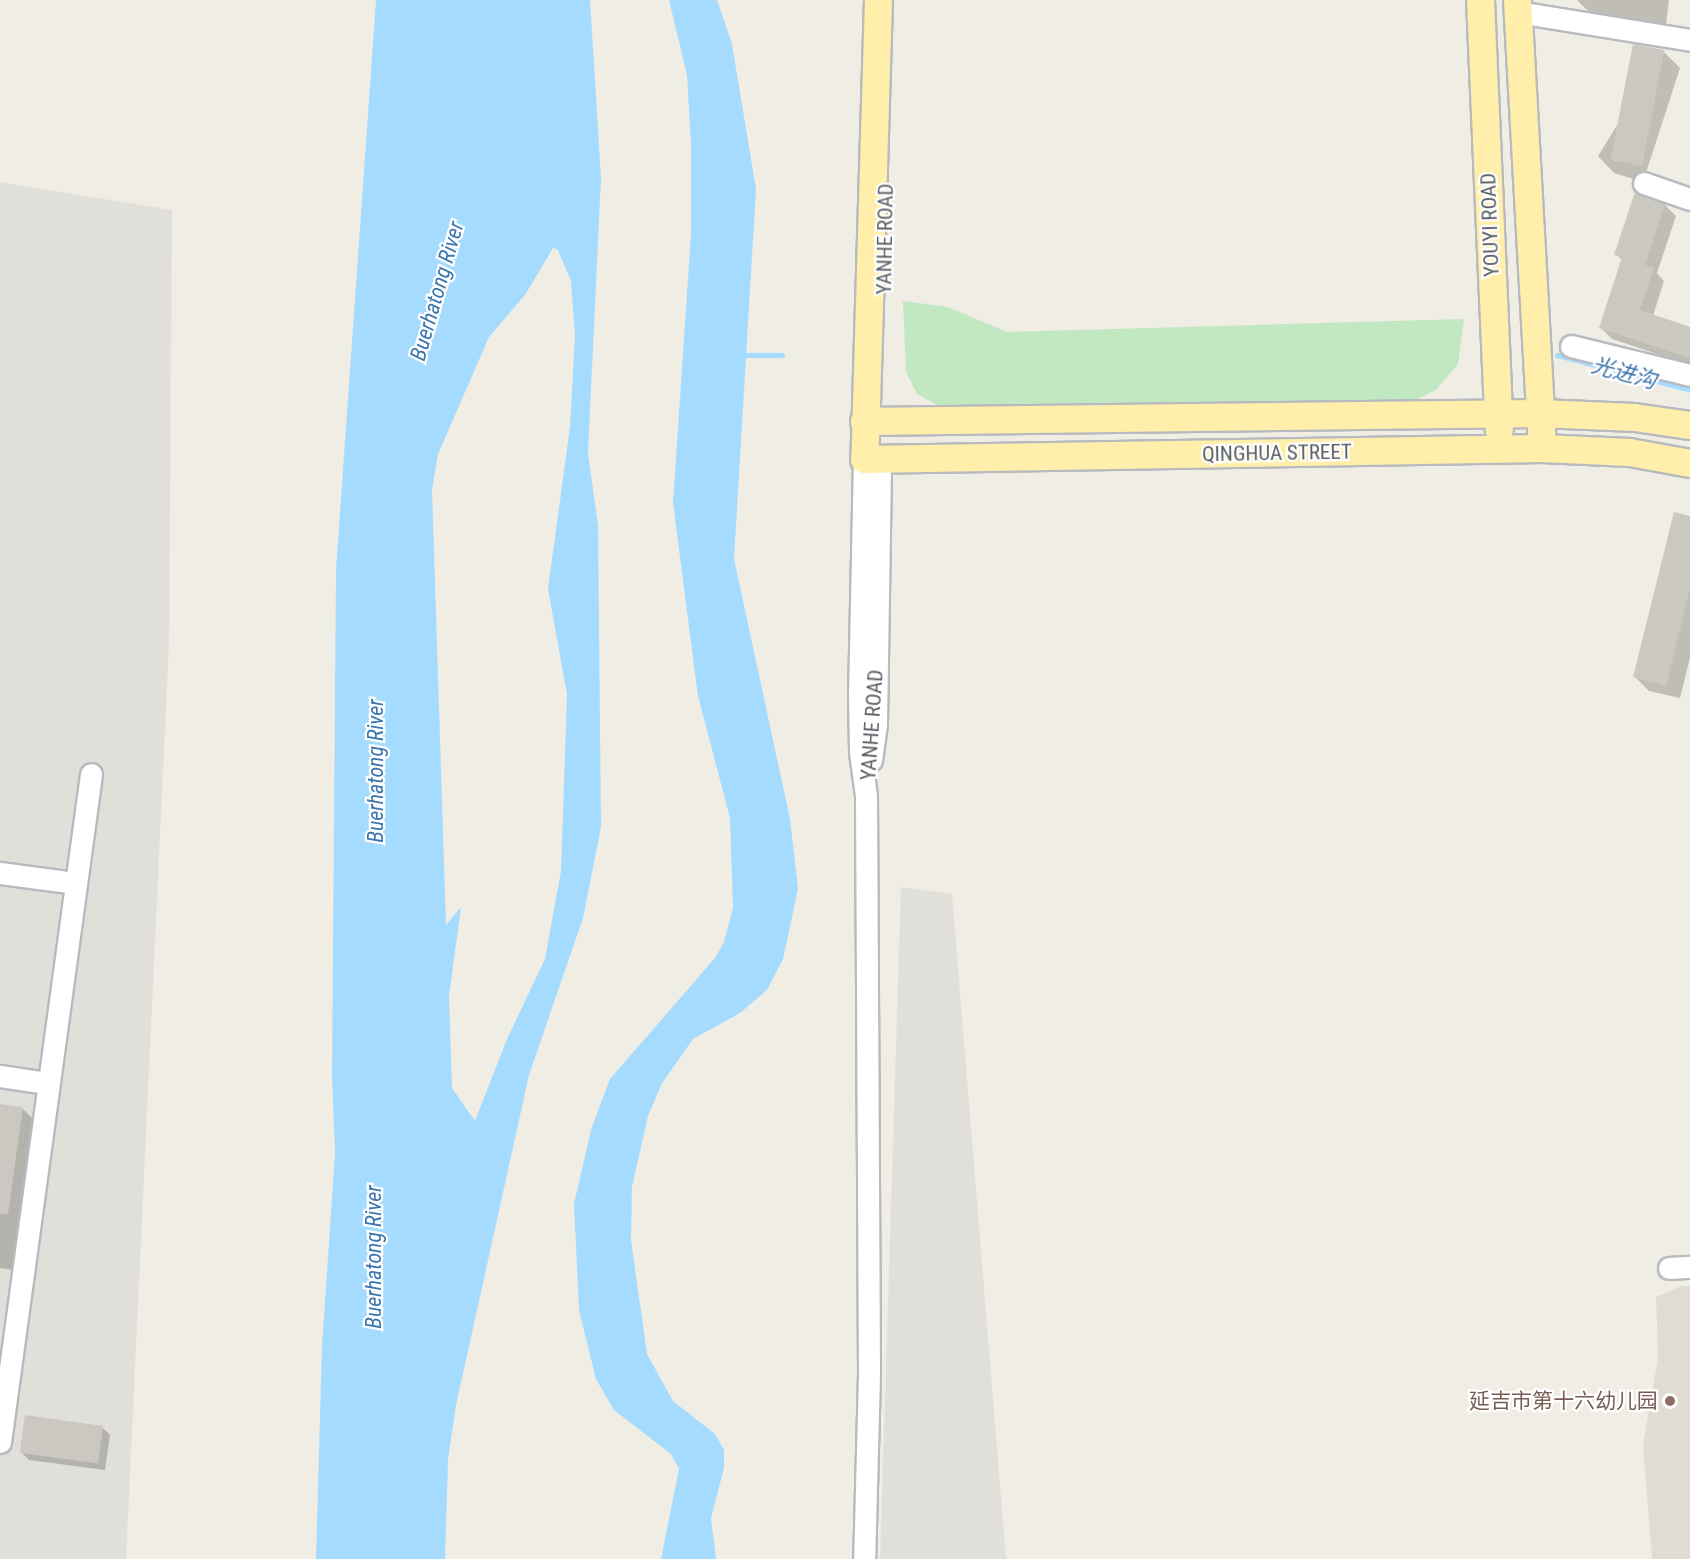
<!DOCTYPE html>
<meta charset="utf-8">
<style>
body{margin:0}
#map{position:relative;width:1690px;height:1559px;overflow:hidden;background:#f0ede5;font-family:"Roboto Condensed","Noto Sans SC",sans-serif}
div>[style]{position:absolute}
.industrial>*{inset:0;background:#e0dfd9}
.education>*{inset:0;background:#e0dcd3}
.green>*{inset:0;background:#c1e8c0}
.water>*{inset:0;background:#a5dbff}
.shadow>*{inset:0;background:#0003}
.stream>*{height:5px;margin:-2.5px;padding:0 2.5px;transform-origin:2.5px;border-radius:2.5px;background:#a5dbff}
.building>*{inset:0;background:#cbc8c2;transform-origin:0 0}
.roads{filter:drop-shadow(2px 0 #b7bbbf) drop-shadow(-2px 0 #b7bbbf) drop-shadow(0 2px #b7bbbf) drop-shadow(0 -2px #b7bbbf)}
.minor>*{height:21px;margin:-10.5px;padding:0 10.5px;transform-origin:10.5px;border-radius:10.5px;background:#fff}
.major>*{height:27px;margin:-13.5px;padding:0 13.5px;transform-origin:13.5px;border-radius:13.5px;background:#ffefaa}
.dots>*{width:16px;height:16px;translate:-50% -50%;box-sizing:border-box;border:3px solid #fff;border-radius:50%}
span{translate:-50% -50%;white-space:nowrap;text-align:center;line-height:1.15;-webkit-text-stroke:4.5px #fff;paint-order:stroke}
.street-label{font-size:21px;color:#5c6166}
.education-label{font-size:21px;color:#785e54}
.right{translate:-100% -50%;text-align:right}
.water-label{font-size:22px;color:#3a76ad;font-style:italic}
</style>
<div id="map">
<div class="industrial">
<div style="clip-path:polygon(0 182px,172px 210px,169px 643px,126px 1559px,0 1559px)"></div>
<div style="clip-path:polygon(901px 887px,952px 894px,1006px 1559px,880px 1559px)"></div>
</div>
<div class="education">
<div style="clip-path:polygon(1681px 1286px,1690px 1286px,1690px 1559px,1652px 1559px,1643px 1444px,1658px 1358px,1656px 1297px)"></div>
</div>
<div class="green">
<div style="clip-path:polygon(903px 301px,948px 307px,1007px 332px,1464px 319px,1458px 364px,1436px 390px,1409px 403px,969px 412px,939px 406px,917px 394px,906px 372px)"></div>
</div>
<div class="water">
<div style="clip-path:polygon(evenodd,376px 0,590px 0,601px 178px,588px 453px,598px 526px,601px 827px,583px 918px,529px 1075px,456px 1405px,448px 1460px,445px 1559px,316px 1559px,322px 1346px,335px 1153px,332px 1075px,336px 570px,376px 0,553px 248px,558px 250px,571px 281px,575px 336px,570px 427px,548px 589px,567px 694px,561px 871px,545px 959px,507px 1039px,475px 1121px,452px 1088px,449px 996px,461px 907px,446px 925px,432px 490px,438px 454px,489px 337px,525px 295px,553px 248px)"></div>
<div style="clip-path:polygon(669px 0,717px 0,732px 44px,756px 189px,734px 559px,790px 819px,798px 889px,783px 959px,767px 990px,740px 1013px,693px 1039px,662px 1083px,648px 1116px,632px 1187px,631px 1240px,647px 1354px,673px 1401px,715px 1434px,724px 1450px,724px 1468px,711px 1518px,716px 1559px,661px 1559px,679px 1469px,671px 1454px,614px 1410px,596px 1379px,579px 1310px,574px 1204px,591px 1130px,610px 1079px,715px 958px,724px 942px,733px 908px,730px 818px,698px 696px,673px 503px,691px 234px,691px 145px,687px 75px)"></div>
</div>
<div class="shadow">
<div style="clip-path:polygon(1577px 0,1669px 0,1666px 24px,1588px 11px)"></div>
<div style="clip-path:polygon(1663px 51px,1680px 68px,1643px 182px,1614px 173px,1598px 156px)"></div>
<div style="clip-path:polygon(1636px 194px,1665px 205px,1676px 216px,1657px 273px,1664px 281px,1653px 316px,1690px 329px,1690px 365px,1612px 339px,1601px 328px,1623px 261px,1616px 254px)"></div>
<div style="clip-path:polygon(1690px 518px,1690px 658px,1680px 698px,1649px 691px,1635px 677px)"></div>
<div style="clip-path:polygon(0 1105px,23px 1109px,34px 1120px,12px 1270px,0 1268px)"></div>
<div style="clip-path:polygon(102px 1427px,110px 1435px,105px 1470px,29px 1460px,21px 1452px)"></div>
</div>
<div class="stream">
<div style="left:742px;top:355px;width:40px"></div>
<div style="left:1557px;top:355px;width:138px;rotate:14.7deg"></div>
</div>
<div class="building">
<div style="left:1633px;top:44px;width:32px;height:118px;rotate:11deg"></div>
<div style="clip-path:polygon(1635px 192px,1665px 204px,1645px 265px,1654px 268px,1640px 310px,1690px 327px,1690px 358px,1599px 328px,1622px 257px,1614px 255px)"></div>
<div style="clip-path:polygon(1674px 512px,1690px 516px,1690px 589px,1666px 686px,1633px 677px)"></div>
<div style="clip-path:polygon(0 1104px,23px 1107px,8px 1214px,0 1214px)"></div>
<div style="left:25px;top:1415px;width:79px;height:38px;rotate:8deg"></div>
</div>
<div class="roads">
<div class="minor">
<div style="left:1518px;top:12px;width:174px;rotate:9.2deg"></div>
<div style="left:1644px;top:183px;width:49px;rotate:19.2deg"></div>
<div style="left:1571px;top:346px;width:122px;rotate:13.7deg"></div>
<div style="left:864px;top:459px;width:234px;rotate:91.2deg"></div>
<div style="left:859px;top:693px;width:59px;rotate:89deg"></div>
<div style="left:860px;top:752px;width:44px;rotate:82.2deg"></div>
<div style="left:866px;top:796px;width:578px;rotate:89.7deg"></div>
<div style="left:869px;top:1374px;width:185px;rotate:91.5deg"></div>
<div style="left:871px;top:760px;width:37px;rotate:-82deg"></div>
<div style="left:876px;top:723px;width:264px;rotate:-89.1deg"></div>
<div style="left:0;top:873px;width:76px;rotate:7.6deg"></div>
<div style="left:0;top:1076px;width:48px;rotate:8.5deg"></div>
<div style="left:1669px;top:1268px;width:21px;rotate:-3deg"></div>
<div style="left:0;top:1442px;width:674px;rotate:-82.24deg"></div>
</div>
<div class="major">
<div style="left:878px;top:0;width:459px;rotate:91.7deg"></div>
<div style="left:864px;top:459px;width:678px;rotate:-0.93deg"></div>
<div style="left:1542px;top:448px;width:87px;rotate:2.6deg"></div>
<div style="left:1629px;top:452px;width:62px;rotate:10.2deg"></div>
<div style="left:1480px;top:0;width:430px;rotate:87.5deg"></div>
<div style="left:1517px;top:0;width:433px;rotate:86.8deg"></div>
<div style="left:864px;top:421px;width:676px;rotate:-0.68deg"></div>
<div style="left:1540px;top:413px;width:94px;rotate:2.4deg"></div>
<div style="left:1634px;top:417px;width:57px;rotate:8.1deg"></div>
</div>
</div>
<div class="dots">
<div style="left:1670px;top:1401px;background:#8d6e63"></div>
</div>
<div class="street-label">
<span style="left:1490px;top:225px;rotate:-92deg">YOUYI ROAD</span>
<span style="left:885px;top:239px;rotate:-89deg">YANHE ROAD</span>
<span style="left:1277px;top:453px;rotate:-1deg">QINGHUA STREET</span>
<span style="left:872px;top:725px;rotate:-86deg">YANHE ROAD</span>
</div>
<div class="education-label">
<span class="right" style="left:1658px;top:1401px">延吉市第十六幼儿园</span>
</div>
<div class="water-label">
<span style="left:437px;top:291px;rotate:-74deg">Buerhatong River</span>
<span style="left:1624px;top:373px;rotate:15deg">光进沟</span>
<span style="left:376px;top:771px;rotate:-90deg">Buerhatong River</span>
<span style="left:374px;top:1257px;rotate:-90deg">Buerhatong River</span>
</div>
</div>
